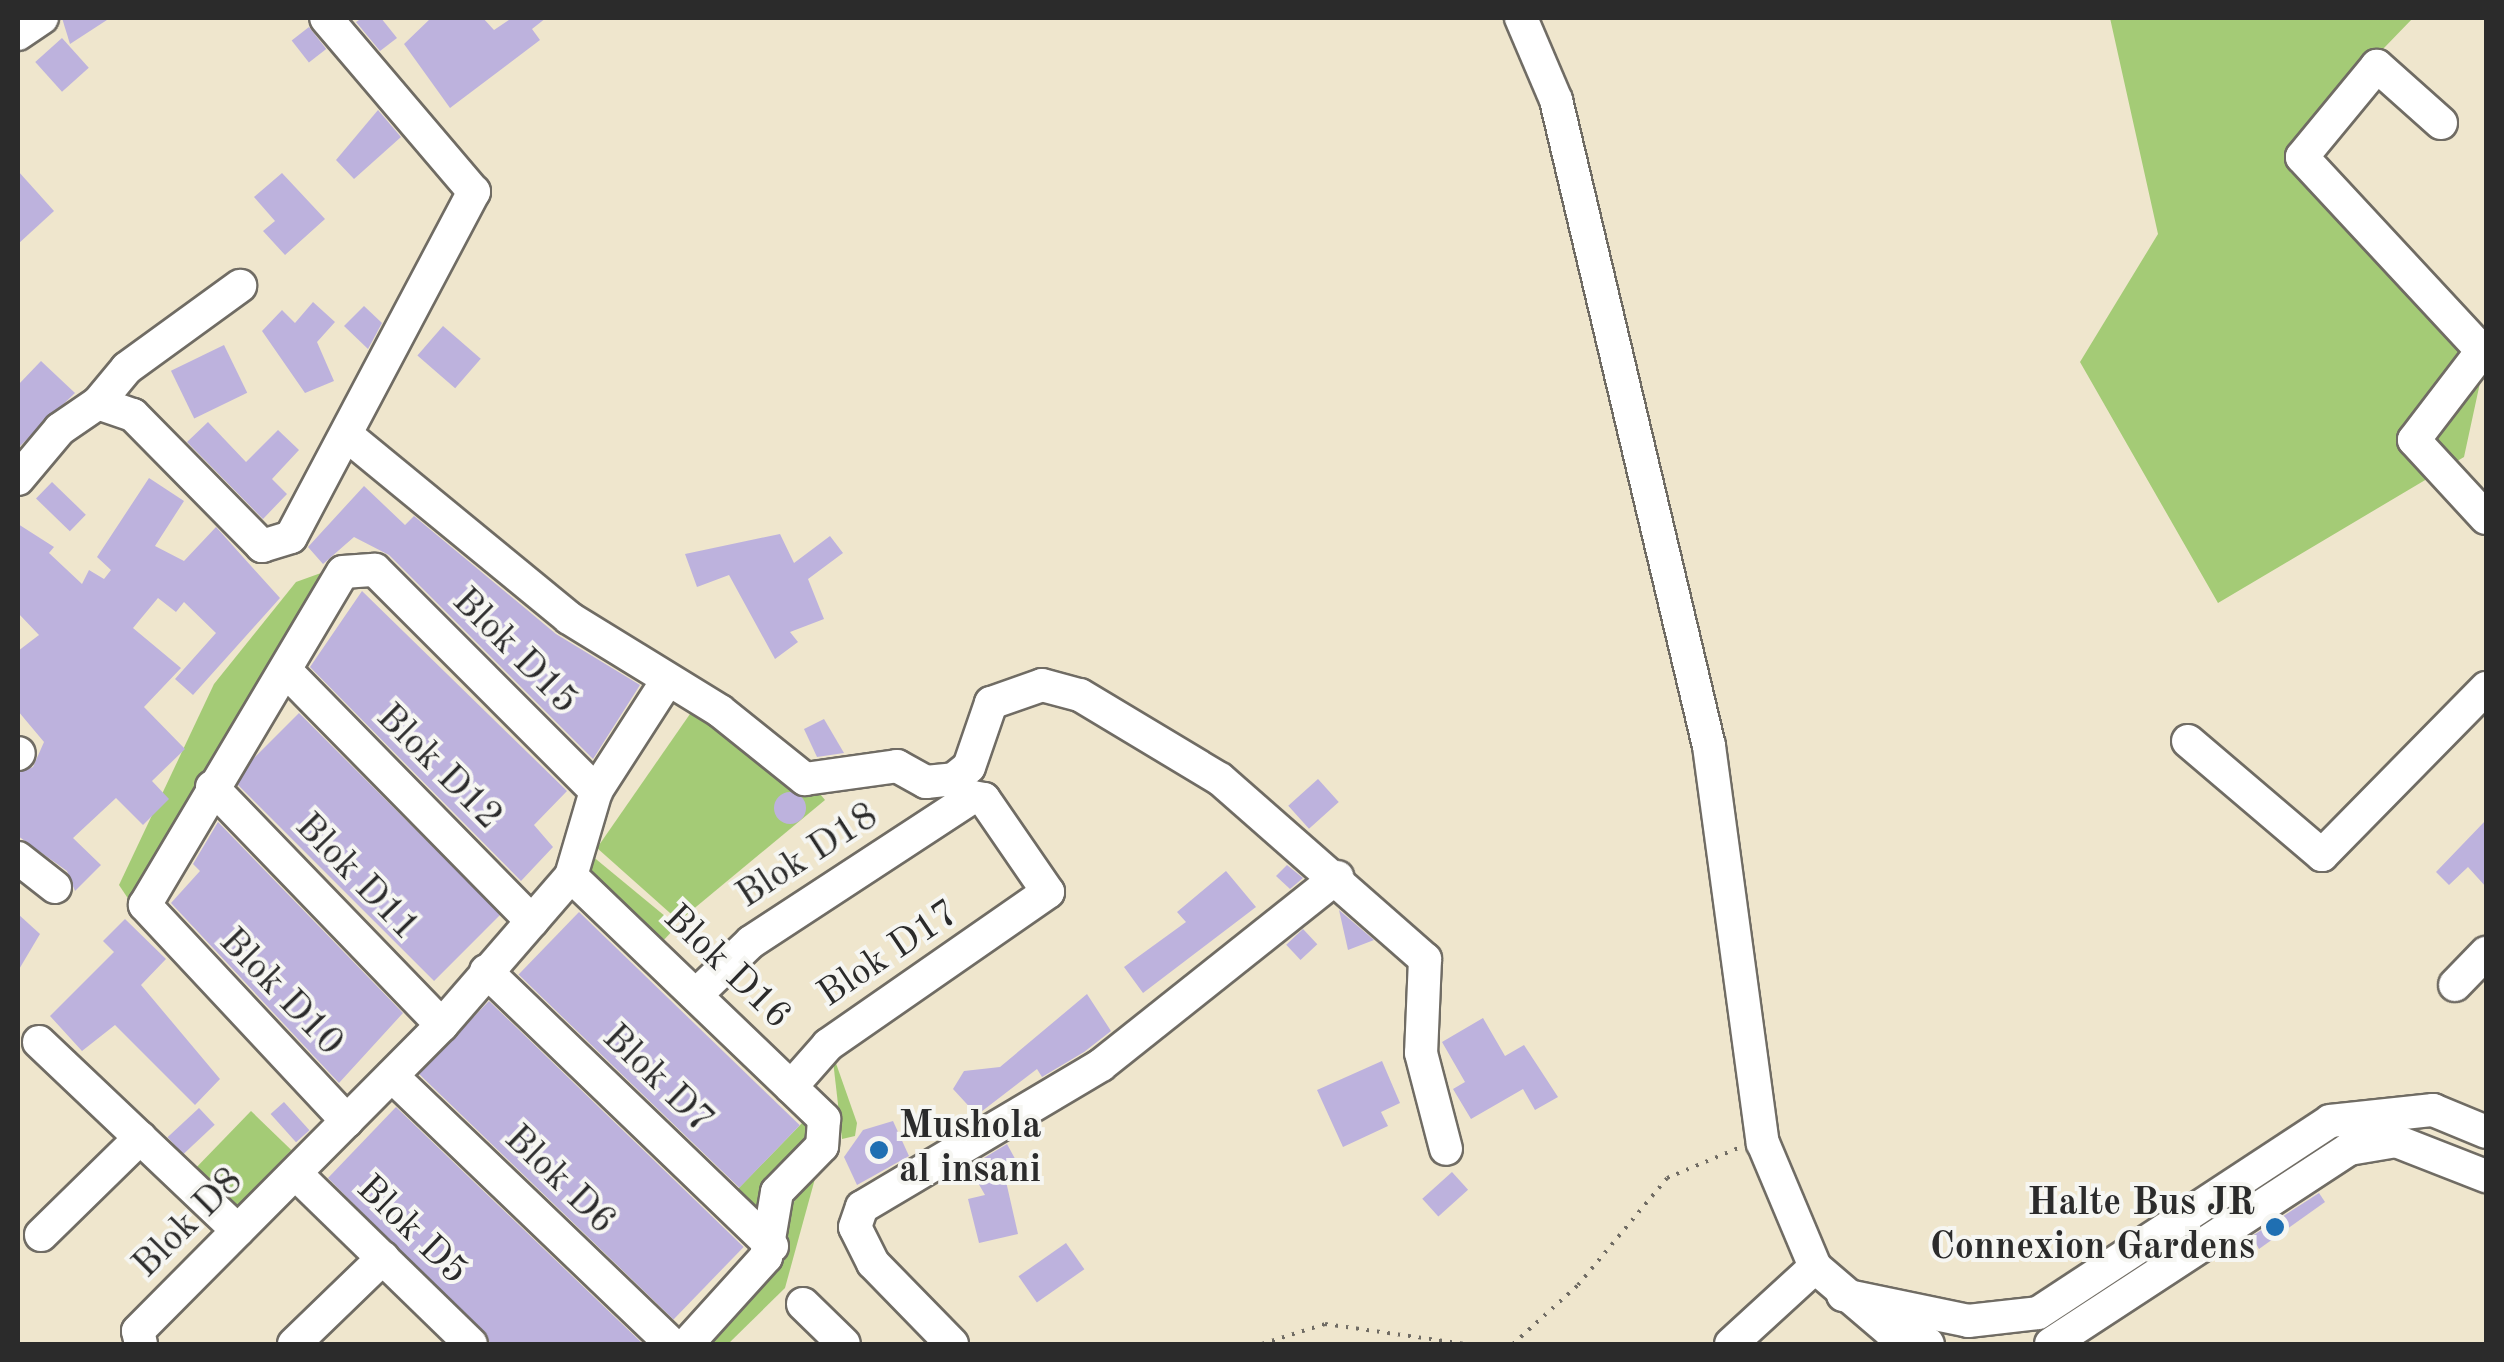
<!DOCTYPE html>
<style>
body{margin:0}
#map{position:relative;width:2504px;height:1362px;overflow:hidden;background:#efe6cd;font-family:"Old Standard TT",serif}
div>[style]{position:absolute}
.green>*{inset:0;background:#a4cb76;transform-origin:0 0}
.building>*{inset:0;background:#bdb2dd;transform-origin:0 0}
.round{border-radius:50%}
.path>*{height:4px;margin-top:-2px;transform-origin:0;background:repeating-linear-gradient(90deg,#706c64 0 2.5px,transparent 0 10.5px)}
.roads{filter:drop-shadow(2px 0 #706c64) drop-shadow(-2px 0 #706c64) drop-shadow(0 2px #706c64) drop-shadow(0 -2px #706c64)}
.minor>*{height:32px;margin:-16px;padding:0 16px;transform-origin:16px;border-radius:16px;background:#fff}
.dots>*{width:28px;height:28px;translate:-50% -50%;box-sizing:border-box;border:5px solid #f6f6f2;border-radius:50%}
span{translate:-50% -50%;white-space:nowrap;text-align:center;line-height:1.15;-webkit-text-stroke:8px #f6f6f2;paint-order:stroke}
.street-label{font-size:38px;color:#2b2b2b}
.poi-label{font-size:38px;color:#2b2b2b;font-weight:700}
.left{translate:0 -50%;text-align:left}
.right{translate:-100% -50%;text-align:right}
.frame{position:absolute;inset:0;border:20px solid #2b2b2b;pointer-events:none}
</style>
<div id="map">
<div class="green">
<div style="clip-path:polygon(2110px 18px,2413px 18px,2296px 139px,2486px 355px,2464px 457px,2218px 603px,2080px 362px,2158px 234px)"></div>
<div style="clip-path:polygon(321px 573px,322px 578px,129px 900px,119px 885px,214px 684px,296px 582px)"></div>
<div style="clip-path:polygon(708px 688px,783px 749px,825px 800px,679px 921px,597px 848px)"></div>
<div style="clip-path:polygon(591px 855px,677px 926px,660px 944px,582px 866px)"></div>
<div style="clip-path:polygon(832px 1052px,857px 1123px,855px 1136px,842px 1139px)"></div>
<div style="left:251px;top:1111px;width:56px;height:86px;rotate:44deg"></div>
<div style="clip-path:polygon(805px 1120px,810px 1135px,759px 1224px,731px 1196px)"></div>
<div style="clip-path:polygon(819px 1164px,785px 1288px,728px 1344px,700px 1344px)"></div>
</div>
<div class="building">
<div style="clip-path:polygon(62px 18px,110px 18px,70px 44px)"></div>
<div style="clip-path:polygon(362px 18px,381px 18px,397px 38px,380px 51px,356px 22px)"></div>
<div style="clip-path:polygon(431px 18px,483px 18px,494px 30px,512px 18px,546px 18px,532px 29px,540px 40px,450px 108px,404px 44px)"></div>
<div style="left:309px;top:27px;width:28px;height:22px;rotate:52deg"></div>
<div style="left:62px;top:38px;width:40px;height:36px;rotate:48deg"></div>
<div style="clip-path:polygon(378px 110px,401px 137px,354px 179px,336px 160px)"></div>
<div style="clip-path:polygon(18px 171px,54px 211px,18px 244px)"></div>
<div style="clip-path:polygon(282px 173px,325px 219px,285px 255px,263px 231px,275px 221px,254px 197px)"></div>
<div style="clip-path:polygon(313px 302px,335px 322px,317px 342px,334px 381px,305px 393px,262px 331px,282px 310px,295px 323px)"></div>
<div style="clip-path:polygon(364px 306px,382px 323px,368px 349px,344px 326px)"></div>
<div style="left:443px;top:326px;width:50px;height:39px;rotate:41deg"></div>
<div style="left:224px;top:345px;width:53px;height:59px;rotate:64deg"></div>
<div style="clip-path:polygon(41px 361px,75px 393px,18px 448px,18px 385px)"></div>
<div style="clip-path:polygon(208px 422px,246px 462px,278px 430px,299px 450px,272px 479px,287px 494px,263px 519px,187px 442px)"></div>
<div style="clip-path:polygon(149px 478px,184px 501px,155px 546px,184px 561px,216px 527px,280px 598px,193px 695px,175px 679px,216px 633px,184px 602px,176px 612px,158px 598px,133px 628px,181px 668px,144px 707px,185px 749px,152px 781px,169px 799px,143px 825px,116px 798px,73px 838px,101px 865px,75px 891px,67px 871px,18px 836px,18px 773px,33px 767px,44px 742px,18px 711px,18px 651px,39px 635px,18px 613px,18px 524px,54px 547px,49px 553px,82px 584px,89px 570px,104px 579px,111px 570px,97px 557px)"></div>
<div style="left:52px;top:482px;width:47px;height:23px;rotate:44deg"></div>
<div style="clip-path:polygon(364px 486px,405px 525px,414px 516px,556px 634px,640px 685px,593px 759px,389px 555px,354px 537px,323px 564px,308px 547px)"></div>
<div style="clip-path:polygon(780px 534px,794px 563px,830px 536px,843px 553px,808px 579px,824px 619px,790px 632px,798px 642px,775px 659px,729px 575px,697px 587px,685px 554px)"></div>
<div style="clip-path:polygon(362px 591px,567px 791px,534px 825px,553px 847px,521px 881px,310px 667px)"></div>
<div style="left:299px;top:713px;width:285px;height:94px;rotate:45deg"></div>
<div style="clip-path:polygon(824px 719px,844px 753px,817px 757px,804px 729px)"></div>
<div style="left:1318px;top:779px;width:31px;height:40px;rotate:48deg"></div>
<div class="round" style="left:774px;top:792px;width:32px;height:32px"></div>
<div style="clip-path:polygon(2486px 820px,2486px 887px,2468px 867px,2449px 885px,2436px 872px)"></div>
<div style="clip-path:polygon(218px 822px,403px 1013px,339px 1083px,171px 903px,200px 871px,193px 864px)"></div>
<div style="clip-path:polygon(1287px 865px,1303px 878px,1290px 889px,1276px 876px)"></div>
<div style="clip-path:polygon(1226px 871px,1256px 907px,1143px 993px,1124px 967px,1186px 922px,1177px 912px)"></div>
<div style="clip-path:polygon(1339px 910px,1374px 940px,1348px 950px)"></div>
<div style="left:579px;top:912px;width:307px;height:87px;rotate:44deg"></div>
<div style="clip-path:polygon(18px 914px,40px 934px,18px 971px)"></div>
<div style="clip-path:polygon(125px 919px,166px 959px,141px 985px,220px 1079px,195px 1105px,115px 1025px,82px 1051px,50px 1016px,114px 952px,103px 941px)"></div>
<div style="left:1303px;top:929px;width:21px;height:23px;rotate:47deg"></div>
<div style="clip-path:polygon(1087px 994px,1111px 1031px,1084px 1052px,1042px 1077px,1037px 1069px,977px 1115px,953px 1089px,964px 1071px,1000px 1067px)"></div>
<div style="left:489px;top:1001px;width:354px;height:101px;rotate:44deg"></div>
<div style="clip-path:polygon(1483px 1018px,1505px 1056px,1524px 1045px,1558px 1097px,1535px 1110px,1523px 1089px,1471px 1119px,1453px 1089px,1465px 1082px,1442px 1042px)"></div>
<div style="clip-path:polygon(1382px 1061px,1400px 1103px,1381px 1112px,1388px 1126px,1343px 1147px,1317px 1090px)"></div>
<div style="left:284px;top:1102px;width:38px;height:18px;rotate:48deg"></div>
<div style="clip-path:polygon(396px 1107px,643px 1344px,492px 1344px,328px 1178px)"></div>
<div style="left:199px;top:1108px;width:23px;height:43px;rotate:47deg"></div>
<div style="clip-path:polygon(893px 1121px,909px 1156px,857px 1185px,844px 1157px,863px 1130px)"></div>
<div style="clip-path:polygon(1007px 1144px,1020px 1168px,1005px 1177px,1018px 1234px,979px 1243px,968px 1199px,985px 1195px,969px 1167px)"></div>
<div style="left:1452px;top:1172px;width:24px;height:40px;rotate:48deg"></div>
<div style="clip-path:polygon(2319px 1193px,2325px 1202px,2259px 1249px,2252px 1236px)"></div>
<div style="left:1066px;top:1243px;width:32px;height:58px;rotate:55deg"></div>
</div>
<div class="path">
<div style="left:1262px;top:1344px;width:66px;rotate:-17.6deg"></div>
<div style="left:1325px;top:1324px;width:141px;rotate:8.1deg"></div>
<div style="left:1513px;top:1344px;width:88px;rotate:-42.2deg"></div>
<div style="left:1578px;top:1285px;width:139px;rotate:-50.2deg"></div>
<div style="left:1667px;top:1178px;width:77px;rotate:-22.9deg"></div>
</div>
<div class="roads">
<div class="minor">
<div style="left:1521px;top:18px;width:89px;rotate:66.9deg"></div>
<div style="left:1556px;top:100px;width:664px;rotate:76.68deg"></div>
<div style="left:1709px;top:746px;width:401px;rotate:82.3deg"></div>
<div style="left:1763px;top:1143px;width:134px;rotate:67.2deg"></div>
<div style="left:1815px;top:1267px;width:99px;rotate:40.5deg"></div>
<div style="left:1890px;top:1331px;width:40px;rotate:18.9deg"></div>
<div style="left:18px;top:34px;width:29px;rotate:-34deg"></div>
<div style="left:2441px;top:123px;width:86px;rotate:-138.3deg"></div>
<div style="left:2377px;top:66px;width:118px;rotate:129.5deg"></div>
<div style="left:2302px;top:157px;width:265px;rotate:47.1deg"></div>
<div style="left:2482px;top:351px;width:112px;rotate:127.4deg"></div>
<div style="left:2414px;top:440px;width:106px;rotate:47.3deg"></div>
<div style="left:98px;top:403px;width:45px;rotate:-50.4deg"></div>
<div style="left:127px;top:368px;width:140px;rotate:-36deg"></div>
<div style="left:349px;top:437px;width:285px;rotate:39.4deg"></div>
<div style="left:569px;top:618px;width:177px;rotate:31.6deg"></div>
<div style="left:720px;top:711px;width:109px;rotate:38.7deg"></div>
<div style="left:805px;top:779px;width:93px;rotate:-8deg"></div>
<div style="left:897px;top:766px;width:33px;rotate:29deg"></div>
<div style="left:926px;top:782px;width:28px;rotate:-6deg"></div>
<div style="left:954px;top:779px;width:19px;rotate:-39deg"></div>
<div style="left:969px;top:767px;width:68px;rotate:-71deg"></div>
<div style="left:991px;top:703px;width:54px;rotate:-19.4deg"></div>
<div style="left:1042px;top:685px;width:39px;rotate:15deg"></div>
<div style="left:1080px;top:695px;width:163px;rotate:31deg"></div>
<div style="left:1220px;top:779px;width:273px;rotate:41.3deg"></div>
<div style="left:1425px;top:959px;width:94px;rotate:92.4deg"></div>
<div style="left:1421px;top:1053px;width:99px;rotate:75.4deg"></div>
<div style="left:18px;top:479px;width:65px;rotate:-50deg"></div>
<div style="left:60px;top:429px;width:46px;rotate:-34.4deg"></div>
<div style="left:98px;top:403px;width:37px;rotate:19deg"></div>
<div style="left:133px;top:415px;width:184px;rotate:45.4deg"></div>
<div style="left:262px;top:546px;width:30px;rotate:-17deg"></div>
<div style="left:291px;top:537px;width:391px;rotate:-62.1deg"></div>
<div style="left:474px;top:192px;width:228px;rotate:-130.4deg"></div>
<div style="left:286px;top:671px;width:351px;rotate:45.5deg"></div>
<div style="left:2188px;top:741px;width:176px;rotate:40.4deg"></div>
<div style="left:2322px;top:855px;width:234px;rotate:-45.5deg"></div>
<div style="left:18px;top:754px;width:1px;rotate:-45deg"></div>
<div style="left:212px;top:787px;width:331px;rotate:46deg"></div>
<div style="left:18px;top:858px;width:47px;rotate:38.1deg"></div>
<div style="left:571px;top:876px;width:351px;rotate:43.8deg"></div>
<div style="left:824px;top:1119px;width:27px;rotate:94deg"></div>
<div style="left:822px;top:1146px;width:64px;rotate:134.4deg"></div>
<div style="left:777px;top:1192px;width:66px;rotate:99.6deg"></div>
<div style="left:766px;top:1257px;width:118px;rotate:132.2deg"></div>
<div style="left:486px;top:971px;width:397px;rotate:43.9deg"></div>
<div style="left:2455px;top:985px;width:45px;rotate:-45.9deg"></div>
<div style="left:696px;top:995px;width:76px;rotate:-43.9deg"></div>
<div style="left:751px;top:942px;width:265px;rotate:-33.2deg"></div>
<div style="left:973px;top:797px;width:11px;rotate:10deg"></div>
<div style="left:984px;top:799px;width:113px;rotate:55.5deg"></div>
<div style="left:1048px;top:892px;width:268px;rotate:145.2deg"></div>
<div style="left:828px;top:1045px;width:56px;rotate:131.4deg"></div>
<div style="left:39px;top:1042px;width:274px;rotate:43.5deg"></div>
<div style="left:392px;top:1076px;width:387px;rotate:43.8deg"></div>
<div style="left:347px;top:1121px;width:296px;rotate:-133.1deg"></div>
<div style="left:145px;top:905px;width:387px;rotate:-59.3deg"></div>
<div style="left:343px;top:572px;width:32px;rotate:-4deg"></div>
<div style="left:375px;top:570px;width:313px;rotate:45deg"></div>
<div style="left:296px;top:1174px;width:244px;rotate:44.2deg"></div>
<div style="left:41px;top:1235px;width:139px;rotate:-44.4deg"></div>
<div style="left:1843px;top:1295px;width:128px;rotate:11.7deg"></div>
<div style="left:1968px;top:1321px;width:70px;rotate:-6.5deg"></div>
<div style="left:2038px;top:1313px;width:349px;rotate:-33.3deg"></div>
<div style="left:2330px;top:1121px;width:104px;rotate:-6.1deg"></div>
<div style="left:2433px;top:1110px;width:57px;rotate:22.5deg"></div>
<div style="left:803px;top:1304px;width:57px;rotate:44.3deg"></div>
<div style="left:141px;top:1344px;width:13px;rotate:-103deg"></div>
<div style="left:138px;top:1331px;width:431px;rotate:-45.2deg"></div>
<div style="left:442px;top:1025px;width:197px;rotate:-49.1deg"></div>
<div style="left:571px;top:876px;width:89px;rotate:-73.6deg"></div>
<div style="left:596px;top:791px;width:120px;rotate:-57.2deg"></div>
<div style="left:294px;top:1344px;width:124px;rotate:-44deg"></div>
<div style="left:952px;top:1344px;width:113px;rotate:-134.3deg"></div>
<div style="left:873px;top:1263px;width:40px;rotate:-116.6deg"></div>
<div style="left:855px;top:1227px;width:21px;rotate:-71deg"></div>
<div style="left:862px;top:1207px;width:278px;rotate:-30.7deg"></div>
<div style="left:1101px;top:1065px;width:302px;rotate:-38.5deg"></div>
<div style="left:1731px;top:1344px;width:114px;rotate:-42.5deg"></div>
<div style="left:2051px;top:1344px;width:356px;rotate:-33.2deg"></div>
<div style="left:2349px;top:1149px;width:48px;rotate:-9.7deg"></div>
<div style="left:2396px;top:1141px;width:97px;rotate:21.3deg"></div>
</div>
</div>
<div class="dots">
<div style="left:879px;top:1150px;background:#1f6fb2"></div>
<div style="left:2275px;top:1227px;background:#1f6fb2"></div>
</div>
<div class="street-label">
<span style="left:514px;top:652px;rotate:45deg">Blok D15</span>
<span style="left:438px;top:768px;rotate:45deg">Blok D12</span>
<span style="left:808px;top:857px;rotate:-33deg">Blok D18</span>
<span style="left:356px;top:878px;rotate:46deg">Blok D11</span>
<span style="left:889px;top:955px;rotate:-34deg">Blok D17</span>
<span style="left:726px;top:968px;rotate:44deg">Blok D16</span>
<span style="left:280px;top:993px;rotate:46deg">Blok D10</span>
<span style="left:657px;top:1080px;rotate:44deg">Blok D7</span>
<span style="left:559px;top:1181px;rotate:44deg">Blok D6</span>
<span style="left:189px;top:1224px;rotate:-45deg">Blok D8</span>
<span style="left:411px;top:1231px;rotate:44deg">Blok D5</span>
</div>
<div class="poi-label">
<span class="left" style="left:899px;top:1150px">Mushola<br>al insani</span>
<span class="right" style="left:2255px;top:1227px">Halte Bus JR<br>Connexion Gardens</span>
</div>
<div class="frame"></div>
</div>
